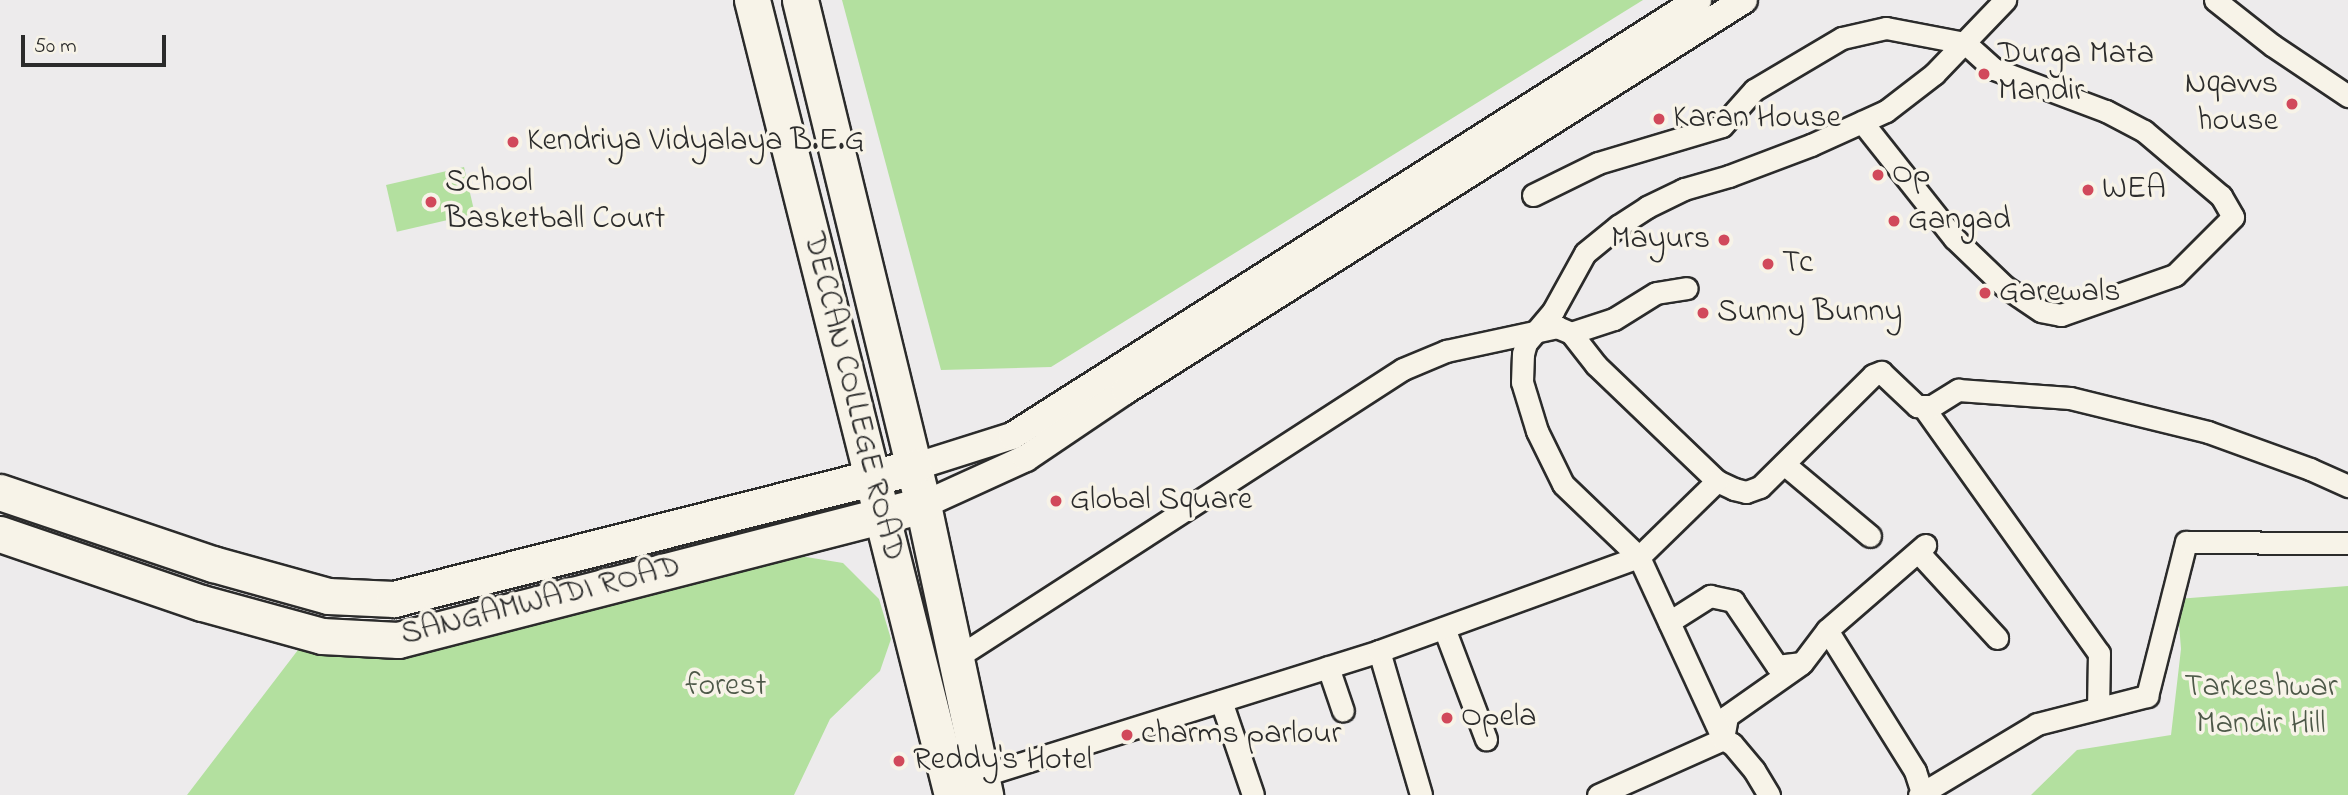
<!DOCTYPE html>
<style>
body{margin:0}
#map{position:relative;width:2348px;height:795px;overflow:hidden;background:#edebec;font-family:"Indie Flower",sans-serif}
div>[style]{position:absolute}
.green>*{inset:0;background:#b3e09f;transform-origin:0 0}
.roads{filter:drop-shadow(2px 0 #2b2b2b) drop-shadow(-2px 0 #2b2b2b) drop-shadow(0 2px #2b2b2b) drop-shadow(0 -2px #2b2b2b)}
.minor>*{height:21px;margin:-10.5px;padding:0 10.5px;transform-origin:10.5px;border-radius:10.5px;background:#f7f3e8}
.tertiary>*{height:26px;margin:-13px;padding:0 13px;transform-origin:13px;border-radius:13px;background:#f7f3e8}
.primary>*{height:35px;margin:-17.5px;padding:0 17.5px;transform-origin:17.5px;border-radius:17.5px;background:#f7f3e8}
.dots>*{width:19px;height:19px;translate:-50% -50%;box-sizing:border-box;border:4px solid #f7f3e8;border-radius:50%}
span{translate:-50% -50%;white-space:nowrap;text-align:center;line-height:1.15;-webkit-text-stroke:7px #f7f3e8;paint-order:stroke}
.poi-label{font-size:32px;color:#2b2b2b}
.left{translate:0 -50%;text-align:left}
.right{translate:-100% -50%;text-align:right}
.street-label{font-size:32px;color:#2b2b2b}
.park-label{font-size:32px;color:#4d5848}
.scale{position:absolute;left:21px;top:35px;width:145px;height:32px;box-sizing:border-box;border:4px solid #2b2b2b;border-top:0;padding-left:9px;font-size:21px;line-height:24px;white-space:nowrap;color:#2b2b2b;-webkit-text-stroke:5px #f7f3e8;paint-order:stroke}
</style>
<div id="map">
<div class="green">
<div style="clip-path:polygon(842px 0,1643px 0,1051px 367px,941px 370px)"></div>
<div style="left:464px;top:167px;width:48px;height:80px;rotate:77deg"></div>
<div style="clip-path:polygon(800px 556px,843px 563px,879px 599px,891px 639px,880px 671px,830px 719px,794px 795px,187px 795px,301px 646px,400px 654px)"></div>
<div style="clip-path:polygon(2348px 586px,2348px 795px,2031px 795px,2077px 750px,2171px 735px,2181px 649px,2177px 599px)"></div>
</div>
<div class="roads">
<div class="minor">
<div style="left:2215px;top:0;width:73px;rotate:38.3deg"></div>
<div style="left:2272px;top:45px;width:92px;rotate:33.9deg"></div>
<div style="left:1533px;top:195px;width:72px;rotate:-26.2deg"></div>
<div style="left:1598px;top:163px;width:129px;rotate:-16.6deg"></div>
<div style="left:1722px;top:126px;width:48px;rotate:-48.4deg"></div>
<div style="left:1754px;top:90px;width:102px;rotate:-30.6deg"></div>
<div style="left:1842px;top:38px;width:45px;rotate:-12.8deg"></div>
<div style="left:1886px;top:28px;width:80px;rotate:10.8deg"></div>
<div style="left:1965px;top:43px;width:39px;rotate:42deg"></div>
<div style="left:1994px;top:69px;width:120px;rotate:20.6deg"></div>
<div style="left:2106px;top:111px;width:43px;rotate:27.8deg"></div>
<div style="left:2144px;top:131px;width:101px;rotate:40.2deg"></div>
<div style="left:2221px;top:196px;width:24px;rotate:60deg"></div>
<div style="left:2233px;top:217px;width:82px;rotate:135deg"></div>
<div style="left:2175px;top:275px;width:121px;rotate:160.7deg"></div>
<div style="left:2061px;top:315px;width:20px;rotate:-169deg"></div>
<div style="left:2041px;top:311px;width:45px;rotate:-146deg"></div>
<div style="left:2004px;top:286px;width:69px;rotate:-136.2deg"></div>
<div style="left:1954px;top:238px;width:148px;rotate:-128.4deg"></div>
<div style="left:1571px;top:333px;width:45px;rotate:-18deg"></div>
<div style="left:1614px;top:319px;width:49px;rotate:-31.8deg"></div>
<div style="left:1656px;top:293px;width:31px;rotate:-9deg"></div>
<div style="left:1924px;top:408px;width:301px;rotate:54.5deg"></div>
<div style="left:2099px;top:653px;width:55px;rotate:91deg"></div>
<div style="left:1784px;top:464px;width:112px;rotate:39.9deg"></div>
<div style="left:1918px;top:552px;width:117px;rotate:47.4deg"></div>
<div style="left:1669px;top:622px;width:49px;rotate:-32.4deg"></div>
<div style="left:1710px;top:596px;width:24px;rotate:12deg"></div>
<div style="left:1733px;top:601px;width:78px;rotate:55.9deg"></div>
<div style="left:1777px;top:666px;width:25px;rotate:-7deg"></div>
<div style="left:1802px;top:663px;width:41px;rotate:-52.9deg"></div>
<div style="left:1827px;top:630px;width:130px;rotate:-40.9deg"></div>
<div style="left:1444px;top:628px;width:119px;rotate:69.3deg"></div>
<div style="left:1827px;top:630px;width:166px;rotate:58deg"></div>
<div style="left:1915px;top:771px;width:22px;rotate:72deg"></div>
<div style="left:1379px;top:651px;width:150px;rotate:73.7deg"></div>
<div style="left:956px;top:658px;width:532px;rotate:-32.88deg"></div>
<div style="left:1403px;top:369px;width:47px;rotate:-22.7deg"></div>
<div style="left:1446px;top:351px;width:114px;rotate:-12.2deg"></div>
<div style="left:1557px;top:327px;width:15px;rotate:23deg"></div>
<div style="left:1571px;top:333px;width:41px;rotate:52deg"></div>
<div style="left:1596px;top:365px;width:168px;rotate:43.8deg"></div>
<div style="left:1717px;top:481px;width:19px;rotate:25deg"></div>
<div style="left:1734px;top:489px;width:12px;rotate:14deg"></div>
<div style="left:1746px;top:492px;width:15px;rotate:-20deg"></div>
<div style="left:1760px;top:487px;width:159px;rotate:-44.7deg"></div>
<div style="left:1873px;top:375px;width:9px;rotate:-21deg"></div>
<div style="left:1881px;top:372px;width:50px;rotate:43.4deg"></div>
<div style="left:1917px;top:406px;width:15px"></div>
<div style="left:1932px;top:406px;width:31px;rotate:-32deg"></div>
<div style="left:1958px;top:390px;width:112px;rotate:4.1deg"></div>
<div style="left:2070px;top:398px;width:142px;rotate:13.8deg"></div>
<div style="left:2208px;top:432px;width:109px;rotate:19.9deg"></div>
<div style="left:2310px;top:469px;width:42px;rotate:24.1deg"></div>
<div style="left:1328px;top:667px;width:46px;rotate:71.2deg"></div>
<div style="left:1221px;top:701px;width:99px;rotate:71.2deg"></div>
<div style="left:1723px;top:739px;width:23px;rotate:-80deg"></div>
<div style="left:1727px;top:716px;width:90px;rotate:-35.1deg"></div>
<div style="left:981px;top:776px;width:417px;rotate:-17.4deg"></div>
<div style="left:1379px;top:651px;width:276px;rotate:-19.9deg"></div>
<div style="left:1639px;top:557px;width:109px;rotate:-44.3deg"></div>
<div style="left:1598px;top:795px;width:137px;rotate:-24.1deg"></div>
<div style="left:1769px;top:795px;width:29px;rotate:-121deg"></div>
<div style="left:1754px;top:770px;width:34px;rotate:-130deg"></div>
<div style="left:1732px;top:744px;width:10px;rotate:-151deg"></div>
<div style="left:1723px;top:739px;width:200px;rotate:-114.8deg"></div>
<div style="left:1639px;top:557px;width:105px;rotate:-136.2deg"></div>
<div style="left:1563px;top:484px;width:59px;rotate:-116.1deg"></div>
<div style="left:1537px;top:431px;width:51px;rotate:-107deg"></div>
<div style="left:1522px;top:382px;width:28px;rotate:-88deg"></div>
<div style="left:1523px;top:354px;width:11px;rotate:-75deg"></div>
<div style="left:1526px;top:343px;width:42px;rotate:-49.8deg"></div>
<div style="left:1553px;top:311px;width:66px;rotate:-61.1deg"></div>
<div style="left:1585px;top:253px;width:43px;rotate:-39.3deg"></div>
<div style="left:1618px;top:226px;width:35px;rotate:-33deg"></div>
<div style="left:1647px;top:207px;width:41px;rotate:-25.9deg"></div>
<div style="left:1684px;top:189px;width:47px;rotate:-16.1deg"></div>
<div style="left:1729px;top:176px;width:88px;rotate:-20.7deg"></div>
<div style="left:1811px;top:145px;width:82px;rotate:-24.4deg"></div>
<div style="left:1886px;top:111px;width:61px;rotate:-37.6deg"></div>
<div style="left:1934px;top:74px;width:103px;rotate:-46.2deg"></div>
<div style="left:1919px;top:795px;width:138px;rotate:-31deg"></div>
<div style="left:2037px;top:724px;width:114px;rotate:-14.3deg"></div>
<div style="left:2147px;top:696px;width:159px;rotate:-75.8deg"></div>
<div style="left:2186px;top:542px;width:162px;rotate:0.4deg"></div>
</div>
<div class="tertiary">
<div style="left:914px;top:467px;width:103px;rotate:-17.6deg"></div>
<div style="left:1012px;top:436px;width:813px;rotate:-32.44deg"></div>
<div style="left:923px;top:505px;width:113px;rotate:-24.5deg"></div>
<div style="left:1026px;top:458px;width:120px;rotate:-34.1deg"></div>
<div style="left:1125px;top:391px;width:732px;rotate:-32.28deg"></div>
</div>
<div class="primary">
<div style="left:752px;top:0;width:820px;rotate:75.88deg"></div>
<div style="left:800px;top:0;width:520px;rotate:76.31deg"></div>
<div style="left:923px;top:505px;width:297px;rotate:77.9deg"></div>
<div style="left:0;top:492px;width:225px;rotate:18.7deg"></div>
<div style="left:213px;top:564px;width:119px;rotate:15.5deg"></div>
<div style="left:328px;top:596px;width:66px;rotate:2.6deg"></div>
<div style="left:394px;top:599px;width:536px;rotate:-14.24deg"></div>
<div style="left:0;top:534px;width:213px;rotate:18.9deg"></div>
<div style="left:202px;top:603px;width:124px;rotate:15.4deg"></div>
<div style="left:322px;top:636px;width:76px;rotate:3deg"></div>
<div style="left:398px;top:640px;width:542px;rotate:-14.42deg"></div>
</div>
</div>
<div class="dots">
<div style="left:1984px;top:74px;background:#d1495b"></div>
<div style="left:2292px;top:104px;background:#d1495b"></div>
<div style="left:1659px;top:119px;background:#d1495b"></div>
<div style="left:513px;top:142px;background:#d1495b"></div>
<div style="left:1878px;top:175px;background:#d1495b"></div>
<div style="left:2088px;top:190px;background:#d1495b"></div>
<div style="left:431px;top:202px;background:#d1495b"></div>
<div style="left:1894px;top:221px;background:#d1495b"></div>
<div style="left:1724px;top:240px;background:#d1495b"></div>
<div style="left:1768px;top:264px;background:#d1495b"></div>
<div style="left:1985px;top:293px;background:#d1495b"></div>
<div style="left:1703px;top:313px;background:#d1495b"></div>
<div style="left:1056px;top:501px;background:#d1495b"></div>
<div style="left:1447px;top:718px;background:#d1495b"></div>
<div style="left:1127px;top:735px;background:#d1495b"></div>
<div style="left:899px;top:761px;background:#d1495b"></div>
</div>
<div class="poi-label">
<span class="left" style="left:1998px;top:74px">Durga Mata<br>Mandir</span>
<span class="right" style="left:2278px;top:104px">Nqavvs<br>house</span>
<span class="left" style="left:1673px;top:119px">Karan House</span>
<span class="left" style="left:527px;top:142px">Kendriya Vidyalaya B.E.G</span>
<span class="left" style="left:1892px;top:175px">Op</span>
<span class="left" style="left:445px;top:202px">School<br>Basketball Court</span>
<span class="left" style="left:2102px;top:190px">WEA</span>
<span class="left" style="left:1908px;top:221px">Gangad</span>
<span class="right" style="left:1710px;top:240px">Mayurs</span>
<span class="left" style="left:1782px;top:264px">Tc</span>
<span class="left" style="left:1999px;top:293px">Garewals</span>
<span class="left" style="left:1717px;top:313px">Sunny Bunny</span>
<span class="left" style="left:1070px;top:501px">Global Square</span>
<span class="left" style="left:1461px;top:718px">Opela</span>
<span class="left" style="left:1141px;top:735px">charms parlour</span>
<span class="left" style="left:913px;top:761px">Reddy's Hotel</span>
</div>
<div class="street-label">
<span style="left:852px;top:397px;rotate:76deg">DECCAN COLLEGE ROAD</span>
<span style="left:541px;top:602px;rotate:-14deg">SANGAMWADI ROAD</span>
</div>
<div class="park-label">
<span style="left:726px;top:687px">forest</span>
<span style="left:2261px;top:707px">Tarkeshwar<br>Mandir Hill</span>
</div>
<div class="scale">50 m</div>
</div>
